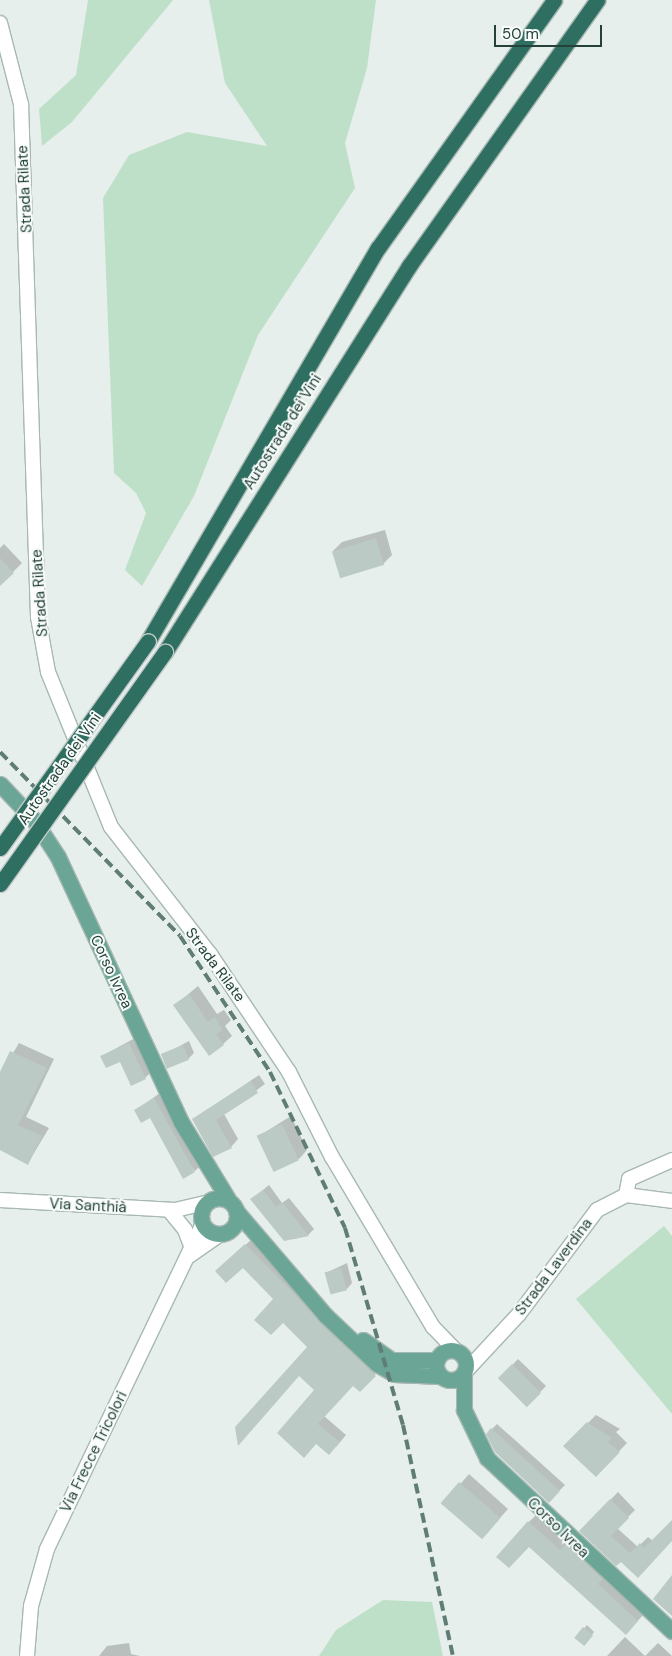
<!DOCTYPE html>
<meta charset="utf-8">
<style>
body{margin:0}
#map{position:relative;width:672px;height:1656px;overflow:hidden;background:#e6efeb;font-family:"DM Sans",sans-serif}
div>[style]{position:absolute}
.green>*{inset:0;background:#bfe0c8}
.shadow>*{inset:0;background:#0003;transform-origin:0 0}
.building>*{inset:0;background:#bbcac4;transform-origin:0 0}
.roads{filter:drop-shadow(1px 0 #a8b8b2) drop-shadow(-1px 0 #a8b8b2) drop-shadow(0 1px #a8b8b2) drop-shadow(0 -1px #a8b8b2)}
.street>*{height:14px;margin:-7px;padding:0 7px;transform-origin:7px;border-radius:7px;background:#fff}
.primary>*{height:15px;margin:-7.5px;padding:0 7.5px;transform-origin:7.5px;border-radius:7.5px;background:#6aa596}
.primary>.ring{margin:-7.5px;padding:0;box-sizing:content-box;background:none;border:15px solid #6aa596;border-radius:50%}
.highway>*{height:15px;margin:-7.5px;padding:0 7.5px;transform-origin:7.5px;border-radius:7.5px;background:#2f6f62}
.rail>*{height:4px;margin-top:-2px;transform-origin:0;background:repeating-linear-gradient(90deg,#5f7d75 0 10px,transparent 0 15px)}
.bridges{filter:drop-shadow(1px 0 #c2cac8) drop-shadow(-1px 0 #c2cac8) drop-shadow(0 1px #c2cac8) drop-shadow(0 -1px #c2cac8)}
.highway-bridge>*{height:15px;margin:-7.5px;padding:0 7.5px;transform-origin:7.5px;border-radius:7.5px;background:#2f6f62}
span{translate:-50% -50%;white-space:nowrap;text-align:center;line-height:1.15;-webkit-text-stroke:4px #f7fbf9;paint-order:stroke}
.street-label{font-size:15px;color:#24423a}
.scale{position:absolute;left:494px;top:25px;width:108px;height:22px;box-sizing:border-box;border:2px solid #24423a;border-top:0;padding-left:6px;font-size:15px;line-height:18px;white-space:nowrap;color:#24423a;-webkit-text-stroke:4px #f7fbf9;paint-order:stroke}
</style>
<div id="map">
<div class="green">
<div style="clip-path:polygon(88px 0,173px 0,72px 122px,42px 146px,39px 109px,76px 75px)"></div>
<div style="clip-path:polygon(209px 0,376px 0,367px 68px,345px 143px,355px 188px,258px 335px,194px 496px,142px 586px,125px 570px,146px 513px,136px 493px,114px 473px,103px 198px,129px 155px,187px 132px,267px 146px,225px 83px)"></div>
<div style="clip-path:polygon(664px 1226px,672px 1236px,672px 1414px,576px 1299px)"></div>
<div style="clip-path:polygon(383px 1600px,432px 1602px,443px 1656px,319px 1656px,336px 1630px)"></div>
</div>
<div class="shadow">
<div style="clip-path:polygon(385px 530px,392px 555px,383px 564px,333px 551px,342px 542px)"></div>
<div style="clip-path:polygon(4px 544px,22px 563px,0 585px,0 548px)"></div>
<div style="clip-path:polygon(198px 986px,217px 1014px,224px 1010px,231px 1020px,225px 1026px,232px 1036px,223px 1044px,174px 1006px)"></div>
<div style="clip-path:polygon(135px 1038px,151px 1072px,145px 1078px,121px 1060px,102px 1056px)"></div>
<div style="clip-path:polygon(189px 1041px,194px 1053px,188px 1059px,163px 1055px)"></div>
<div style="clip-path:polygon(19px 1043px,54px 1059px,26px 1117px,49px 1128px,28px 1163px,0 1149px,0 1075px)"></div>
<div style="clip-path:polygon(259px 1075px,265px 1084px,224px 1114px,238px 1139px,231px 1147px,194px 1119px)"></div>
<div style="clip-path:polygon(160px 1093px,200px 1166px,195px 1171px,151px 1116px,136px 1110px)"></div>
<div style="clip-path:polygon(291px 1116px,307px 1150px,299px 1159px,259px 1136px)"></div>
<div style="clip-path:polygon(269px 1185px,282px 1203px,289px 1198px,314px 1229px,308px 1235px,295px 1239px,252px 1199px)"></div>
<div style="clip-path:polygon(252px 1239px,381px 1368px,360px 1390px,353px 1384px,324px 1416px,346px 1435px,336px 1447px,317px 1443px,316px 1390px,309px 1347px,274px 1299px,243px 1267px,224px 1265px)"></div>
<div style="clip-path:polygon(347px 1263px,352px 1283px,347px 1289px,326px 1273px)"></div>
<div style="left:518px;top:1359px;width:39px;height:27px;rotate:44deg"></div>
<div style="clip-path:polygon(596px 1415px,620px 1429px,616px 1432px,627px 1443px,596px 1475px,565px 1446px)"></div>
<div style="clip-path:polygon(497px 1424px,565px 1485px,549px 1501px,487px 1434px)"></div>
<div style="clip-path:polygon(469px 1474px,508px 1509px,490px 1529px,443px 1504px)"></div>
<div style="clip-path:polygon(618px 1492px,635px 1510px,617px 1528px,638px 1547px,648px 1537px,653px 1541px,672px 1522px,672px 1541px,621px 1560px,580px 1531px)"></div>
<div style="clip-path:polygon(537px 1514px,645px 1613px,633px 1626px,529px 1545px,529px 1522px)"></div>
<div style="clip-path:polygon(587px 1625px,594px 1632px,586px 1642px,576px 1638px)"></div>
<div style="clip-path:polygon(625px 1637px,645px 1656px,658px 1643px,672px 1656px,607px 1656px)"></div>
<div style="clip-path:polygon(129px 1643px,131px 1654px,140px 1656px,99px 1656px,107px 1646px)"></div>
</div>
<div class="building">
<div style="left:376px;top:538px;width:28px;height:46px;rotate:73deg"></div>
<div style="clip-path:polygon(0 558px,14px 573px,0 586px)"></div>
<div style="clip-path:polygon(189px 994px,208px 1022px,215px 1017px,223px 1030px,216px 1034px,224px 1045px,209px 1056px,173px 1005px)"></div>
<div style="clip-path:polygon(129px 1043px,146px 1079px,131px 1086px,120px 1062px,106px 1068px,100px 1056px)"></div>
<div style="left:183px;top:1045px;width:16px;height:24px;rotate:68deg"></div>
<div style="clip-path:polygon(10px 1051px,47px 1068px,18px 1125px,42px 1136px,28px 1165px,0 1150px,0 1072px)"></div>
<div style="clip-path:polygon(251px 1081px,258px 1093px,216px 1120px,232px 1148px,213px 1157px,192px 1119px)"></div>
<div style="clip-path:polygon(154px 1098px,195px 1172px,183px 1179px,150px 1118px,141px 1123px,134px 1110px)"></div>
<div style="left:282px;top:1124px;width:40px;height:28px;rotate:65deg"></div>
<div style="clip-path:polygon(263px 1190px,276px 1207px,283px 1203px,309px 1236px,284px 1241px,250px 1199px)"></div>
<div style="clip-path:polygon(245px 1244px,376px 1376px,360px 1392px,353px 1386px,318px 1424px,340px 1442px,329px 1455px,316px 1444px,304px 1458px,277px 1433px,314px 1390px,299px 1376px,238px 1446px,235px 1427px,307px 1347px,283px 1323px,271px 1335px,254px 1320px,273px 1299px,243px 1268px,226px 1283px,215px 1271px)"></div>
<div style="left:341px;top:1268px;width:23px;height:17px;rotate:75deg"></div>
<div style="left:512px;top:1364px;width:41px;height:20px;rotate:45deg"></div>
<div style="clip-path:polygon(587px 1422px,612px 1438px,608px 1442px,620px 1452px,596px 1477px,563px 1446px)"></div>
<div style="clip-path:polygon(491px 1428px,560px 1491px,549px 1503px,495px 1452px,486px 1434px)"></div>
<div style="left:459px;top:1482px;width:55px;height:28px;rotate:41deg"></div>
<div style="clip-path:polygon(610px 1499px,629px 1518px,611px 1536px,630px 1553px,640px 1543px,644px 1548px,672px 1520px,672px 1541px,638px 1578px,621px 1562px,616px 1566px,579px 1531px)"></div>
<div style="clip-path:polygon(528px 1521px,560px 1550px,566px 1544px,603px 1579px,598px 1584px,638px 1621px,626px 1635px,529px 1547px,509px 1568px,496px 1557px)"></div>
<div style="clip-path:polygon(672px 1575px,672px 1616px,653px 1599px)"></div>
<div style="left:583px;top:1627px;width:13px;height:14px;rotate:39deg"></div>
</div>
<div class="roads">
<div class="street">
<div style="left:0;top:23px;width:84px;rotate:75.5deg"></div>
<div style="left:21px;top:104px;width:513px;rotate:88.1deg"></div>
<div style="left:38px;top:617px;width:56px;rotate:79.7deg"></div>
<div style="left:48px;top:672px;width:167px;rotate:67.9deg"></div>
<div style="left:111px;top:827px;width:161px;rotate:52.1deg"></div>
<div style="left:210px;top:954px;width:142px;rotate:56.2deg"></div>
<div style="left:289px;top:1072px;width:95px;rotate:63.2deg"></div>
<div style="left:332px;top:1157px;width:198px;rotate:59.3deg"></div>
<div style="left:433px;top:1327px;width:33px;rotate:46deg"></div>
<div style="left:626px;top:1195px;width:16px;rotate:-79deg"></div>
<div style="left:629px;top:1179px;width:47px;rotate:-23.8deg"></div>
<div style="left:0;top:1200px;width:175px;rotate:3.3deg"></div>
<div style="left:175px;top:1210px;width:32px;rotate:-13deg"></div>
<div style="left:169px;top:1210px;width:26px;rotate:51deg"></div>
<div style="left:185px;top:1230px;width:19px;rotate:69deg"></div>
<div style="left:189px;top:1256px;width:38px;rotate:-35deg"></div>
<div style="left:466px;top:1371px;width:78px;rotate:-47.1deg"></div>
<div style="left:519px;top:1314px;width:130px;rotate:-53.1deg"></div>
<div style="left:597px;top:1210px;width:33px;rotate:-27deg"></div>
<div style="left:626px;top:1195px;width:46px;rotate:7.4deg"></div>
<div style="left:27px;top:1656px;width:50px;rotate:-85.4deg"></div>
<div style="left:31px;top:1606px;width:59px;rotate:-74.3deg"></div>
<div style="left:47px;top:1549px;width:361px;rotate:-64.4deg"></div>
</div>
<div class="primary">
<div style="left:0;top:784px;width:50px;rotate:46.6deg"></div>
<div style="left:34px;top:820px;width:44px;rotate:57deg"></div>
<div style="left:58px;top:857px;width:292px;rotate:65.1deg"></div>
<div style="left:181px;top:1122px;width:90px;rotate:58.6deg"></div>
<div class="ring" style="left:201px;top:1198px;width:21px;height:21px"></div>
<div style="left:238px;top:1213px;width:134px;rotate:49.5deg"></div>
<div style="left:325px;top:1315px;width:71px;rotate:43.3deg"></div>
<div style="left:377px;top:1364px;width:20px;rotate:30deg"></div>
<div style="left:394px;top:1374px;width:47px;rotate:2.4deg"></div>
<div style="left:363px;top:1340px;width:35px;rotate:35deg"></div>
<div style="left:392px;top:1360px;width:45px"></div>
<div class="ring" style="left:436px;top:1350px;width:15px;height:15px"></div>
<div style="left:464px;top:1373px;width:37px;rotate:90deg"></div>
<div style="left:464px;top:1410px;width:53px;rotate:64.4deg"></div>
<div style="left:487px;top:1458px;width:253px;rotate:43.1deg"></div>
</div>
<div class="highway">
<div style="left:148px;top:641px;width:455px;rotate:-59.7deg"></div>
<div style="left:378px;top:248px;width:304px;rotate:-54.6deg"></div>
<div style="left:165px;top:652px;width:457px;rotate:-57.7deg"></div>
<div style="left:409px;top:266px;width:326px;rotate:-54.7deg"></div>
</div>
</div>
<div class="rail">
<div style="left:0;top:752px;width:257px;rotate:45.6deg"></div>
<div style="left:180px;top:936px;width:163px;rotate:56.5deg"></div>
<div style="left:270px;top:1072px;width:173px;rotate:64.3deg"></div>
<div style="left:345px;top:1228px;width:205px;rotate:73.6deg"></div>
<div style="left:403px;top:1425px;width:236px;rotate:77.8deg"></div>
</div>
<div class="bridges">
<div class="highway-bridge">
<div style="left:0;top:848px;width:254px;rotate:-54.4deg"></div>
<div style="left:0;top:884px;width:285px;rotate:-54.6deg"></div>
</div>
</div>
<div class="street-label">
<span style="left:25px;top:189px;rotate:-93deg">Strada Rilate</span>
<span style="left:283px;top:432px;rotate:-58deg">Autostrada dei Vini</span>
<span style="left:40px;top:593px;rotate:-94deg">Strada Rilate</span>
<span style="left:60px;top:769px;rotate:-55deg">Autostrada dei Vini</span>
<span style="left:215px;top:965px;rotate:53deg">Strada Rilate</span>
<span style="left:111px;top:972px;rotate:65deg">Corso Ivrea</span>
<span style="left:88px;top:1206px;rotate:3deg">Via Santhià</span>
<span style="left:554px;top:1267px;rotate:-53deg">Strada Laverdina</span>
<span style="left:94px;top:1452px;rotate:-64deg">Via Frecce Tricolori</span>
<span style="left:558px;top:1528px;rotate:44deg">Corso Ivrea</span>
</div>
<div class="scale">50 m</div>
</div>
